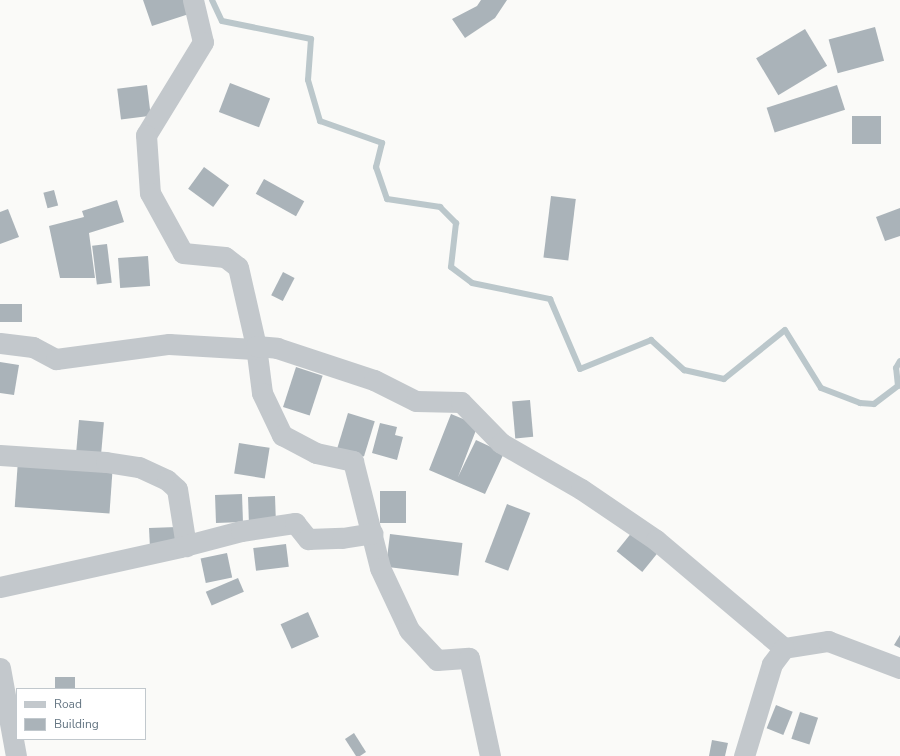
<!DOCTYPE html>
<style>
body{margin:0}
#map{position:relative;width:900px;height:756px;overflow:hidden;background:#fafaf8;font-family:"Nunito Sans",sans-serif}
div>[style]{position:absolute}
.stream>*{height:6px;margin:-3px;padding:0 3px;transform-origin:3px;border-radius:3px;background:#bbc7cb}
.building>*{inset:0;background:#aab3b9;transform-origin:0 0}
.minor>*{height:21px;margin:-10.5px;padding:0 10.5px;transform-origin:10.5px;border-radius:10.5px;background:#c3c8cc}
span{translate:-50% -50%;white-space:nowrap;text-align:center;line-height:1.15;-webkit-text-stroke:4px #fff;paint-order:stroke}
.legend{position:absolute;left:16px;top:688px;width:130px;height:52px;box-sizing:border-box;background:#fff;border:1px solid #c1c8cd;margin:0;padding:5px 7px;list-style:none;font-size:12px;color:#657683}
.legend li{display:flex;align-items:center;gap:8px;height:20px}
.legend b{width:20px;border:1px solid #c1c8cd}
</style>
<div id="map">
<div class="stream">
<div style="left:212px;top:0;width:23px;rotate:65deg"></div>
<div style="left:222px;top:21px;width:91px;rotate:11.4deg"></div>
<div style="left:311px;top:39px;width:41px;rotate:94.2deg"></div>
<div style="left:308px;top:80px;width:43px;rotate:73.7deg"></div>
<div style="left:320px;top:121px;width:66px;rotate:19.5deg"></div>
<div style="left:382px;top:143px;width:25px;rotate:104deg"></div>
<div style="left:376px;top:167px;width:34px;rotate:71deg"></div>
<div style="left:387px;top:199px;width:54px;rotate:8.6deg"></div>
<div style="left:440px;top:207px;width:23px;rotate:45deg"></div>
<div style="left:456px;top:223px;width:44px;rotate:96.5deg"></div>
<div style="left:451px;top:267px;width:26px;rotate:37deg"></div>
<div style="left:472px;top:283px;width:80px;rotate:11.6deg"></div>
<div style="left:550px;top:299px;width:76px;rotate:66.8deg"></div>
<div style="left:580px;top:369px;width:77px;rotate:-22.2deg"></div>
<div style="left:651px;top:340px;width:45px;rotate:42.3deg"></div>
<div style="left:684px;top:370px;width:41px;rotate:12.7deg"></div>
<div style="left:724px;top:379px;width:78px;rotate:-38.8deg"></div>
<div style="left:785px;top:330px;width:68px;rotate:58.2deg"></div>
<div style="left:821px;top:388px;width:42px;rotate:21deg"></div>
<div style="left:860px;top:403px;width:14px;rotate:4deg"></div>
<div style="left:874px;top:404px;width:30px;rotate:-37deg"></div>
<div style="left:898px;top:386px;width:18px;rotate:-96deg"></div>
<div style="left:896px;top:368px;width:8px;rotate:-60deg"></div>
</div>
<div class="building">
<div style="clip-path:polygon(143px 0,184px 0,189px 14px,152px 26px)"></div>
<div style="clip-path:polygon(481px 0,507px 0,495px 18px,465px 38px,452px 19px,477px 6px)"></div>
<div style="left:875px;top:27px;width:35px;height:48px;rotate:75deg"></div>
<div style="left:805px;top:29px;width:43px;height:57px;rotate:59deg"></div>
<div style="left:230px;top:83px;width:43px;height:31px;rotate:21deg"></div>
<div style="left:147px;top:85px;width:31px;height:30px;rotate:83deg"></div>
<div style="left:837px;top:85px;width:26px;height:74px;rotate:72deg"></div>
<div style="left:881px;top:116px;width:28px;height:29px;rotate:90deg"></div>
<div style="left:204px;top:167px;width:31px;height:27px;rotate:36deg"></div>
<div style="left:264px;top:179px;width:46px;height:17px;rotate:29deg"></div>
<div style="left:54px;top:190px;width:16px;height:11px;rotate:75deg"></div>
<div style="left:551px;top:196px;width:25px;height:62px;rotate:7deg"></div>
<div style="clip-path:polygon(117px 200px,124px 222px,89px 233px,95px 278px,60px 278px,49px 226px,84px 217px,82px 211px)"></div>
<div style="clip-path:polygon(900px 208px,900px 236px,885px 241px,876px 217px)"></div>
<div style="clip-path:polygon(8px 209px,19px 237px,0 244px,0 212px)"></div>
<div style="left:107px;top:244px;width:39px;height:15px;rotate:83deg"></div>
<div style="left:148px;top:256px;width:30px;height:30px;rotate:86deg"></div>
<div style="left:283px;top:272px;width:13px;height:26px;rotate:27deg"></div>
<div style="left:0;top:304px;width:22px;height:18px"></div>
<div style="clip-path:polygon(0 362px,19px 365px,14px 395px,0 393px)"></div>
<div style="left:296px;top:367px;width:28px;height:42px;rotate:18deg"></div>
<div style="left:530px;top:400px;width:37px;height:18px;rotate:85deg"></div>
<div style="left:348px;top:413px;width:28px;height:37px;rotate:17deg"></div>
<div style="clip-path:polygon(451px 414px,478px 425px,458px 477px,476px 440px,504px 453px,485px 494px,429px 470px)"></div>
<div style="left:79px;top:420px;width:25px;height:35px;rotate:5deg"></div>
<div style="clip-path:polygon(380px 423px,397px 427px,395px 435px,403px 437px,397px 460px,372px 453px)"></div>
<div style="left:239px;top:443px;width:31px;height:31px;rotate:9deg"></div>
<div style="left:18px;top:460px;width:95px;height:47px;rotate:4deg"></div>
<div style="left:380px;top:491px;width:26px;height:32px"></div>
<div style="left:242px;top:494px;width:28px;height:27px;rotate:88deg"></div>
<div style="left:275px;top:496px;width:25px;height:27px;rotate:88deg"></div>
<div style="left:507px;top:504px;width:25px;height:62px;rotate:21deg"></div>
<div style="clip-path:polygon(177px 527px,178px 544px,150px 548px,149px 528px)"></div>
<div style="left:633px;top:531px;width:33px;height:26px;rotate:39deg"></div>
<div style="left:390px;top:534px;width:73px;height:33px;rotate:7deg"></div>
<div style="left:286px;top:544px;width:23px;height:33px;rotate:83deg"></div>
<div style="left:227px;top:553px;width:25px;height:27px;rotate:78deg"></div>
<div style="left:238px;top:578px;width:15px;height:35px;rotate:67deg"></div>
<div style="left:308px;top:612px;width:27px;height:30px;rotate:66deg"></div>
<div style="clip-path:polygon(900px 635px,900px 648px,894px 645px)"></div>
<div style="left:55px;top:677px;width:20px;height:12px"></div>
<div style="left:776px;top:705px;width:18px;height:25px;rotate:22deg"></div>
<div style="left:800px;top:712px;width:19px;height:28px;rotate:18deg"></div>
<div style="clip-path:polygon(354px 733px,366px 752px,360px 756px,356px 756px,345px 739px)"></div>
<div style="clip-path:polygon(712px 740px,728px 743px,725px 756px,709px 756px)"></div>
</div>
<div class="minor">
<div style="left:193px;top:0;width:43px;rotate:76.6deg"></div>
<div style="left:203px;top:42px;width:109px;rotate:121.5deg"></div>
<div style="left:146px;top:135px;width:58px;rotate:86.1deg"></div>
<div style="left:150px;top:193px;width:68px;rotate:61.2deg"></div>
<div style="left:183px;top:253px;width:42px;rotate:5.4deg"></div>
<div style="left:225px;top:257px;width:16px;rotate:38deg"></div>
<div style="left:238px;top:267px;width:81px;rotate:77.2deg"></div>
<div style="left:256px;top:346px;width:47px;rotate:82.7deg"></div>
<div style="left:262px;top:393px;width:47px;rotate:64.5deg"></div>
<div style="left:282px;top:435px;width:38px;rotate:28deg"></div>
<div style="left:316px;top:453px;width:38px;rotate:12deg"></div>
<div style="left:353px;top:461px;width:110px;rotate:75.8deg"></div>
<div style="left:380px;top:568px;width:68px;rotate:64.9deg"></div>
<div style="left:409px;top:630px;width:41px;rotate:47deg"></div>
<div style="left:437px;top:660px;width:32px;rotate:-4deg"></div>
<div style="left:469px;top:658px;width:100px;rotate:77.9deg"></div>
<div style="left:0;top:343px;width:33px;rotate:7deg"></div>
<div style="left:33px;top:347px;width:26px;rotate:28deg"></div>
<div style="left:56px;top:359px;width:114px;rotate:-7.6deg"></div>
<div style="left:169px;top:344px;width:85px;rotate:3.4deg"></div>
<div style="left:256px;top:346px;width:21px;rotate:5deg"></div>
<div style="left:277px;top:348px;width:102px;rotate:18.3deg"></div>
<div style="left:374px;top:380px;width:47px;rotate:26.6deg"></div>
<div style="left:416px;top:401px;width:45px;rotate:1.3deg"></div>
<div style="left:461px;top:402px;width:57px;rotate:45.7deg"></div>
<div style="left:501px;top:443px;width:92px;rotate:29.9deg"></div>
<div style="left:581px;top:489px;width:91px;rotate:34.2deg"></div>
<div style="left:656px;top:540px;width:167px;rotate:40.2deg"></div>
<div style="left:784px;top:648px;width:45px;rotate:-9deg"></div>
<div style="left:828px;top:641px;width:77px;rotate:20.6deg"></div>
<div style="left:0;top:455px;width:106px;rotate:3.8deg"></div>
<div style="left:106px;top:462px;width:33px;rotate:9deg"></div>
<div style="left:139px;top:467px;width:31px;rotate:25deg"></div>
<div style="left:167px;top:480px;width:13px;rotate:42deg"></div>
<div style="left:177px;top:489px;width:58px;rotate:81deg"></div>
<div style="left:0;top:587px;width:184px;rotate:-12.5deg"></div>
<div style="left:180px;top:547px;width:63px;rotate:-14.7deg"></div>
<div style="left:241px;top:531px;width:55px;rotate:-8.4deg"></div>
<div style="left:295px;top:523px;width:21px;rotate:51deg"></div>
<div style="left:308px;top:539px;width:34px;rotate:-2deg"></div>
<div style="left:342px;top:538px;width:31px;rotate:-9deg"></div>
<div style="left:0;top:668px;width:89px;rotate:79.7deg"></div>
<div style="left:744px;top:756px;width:96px;rotate:-73.1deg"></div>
<div style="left:772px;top:664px;width:20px;rotate:-53deg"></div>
</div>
<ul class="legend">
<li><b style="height:5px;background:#c3c8cc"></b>Road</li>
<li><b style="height:11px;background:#aab3b9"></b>Building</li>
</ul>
</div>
